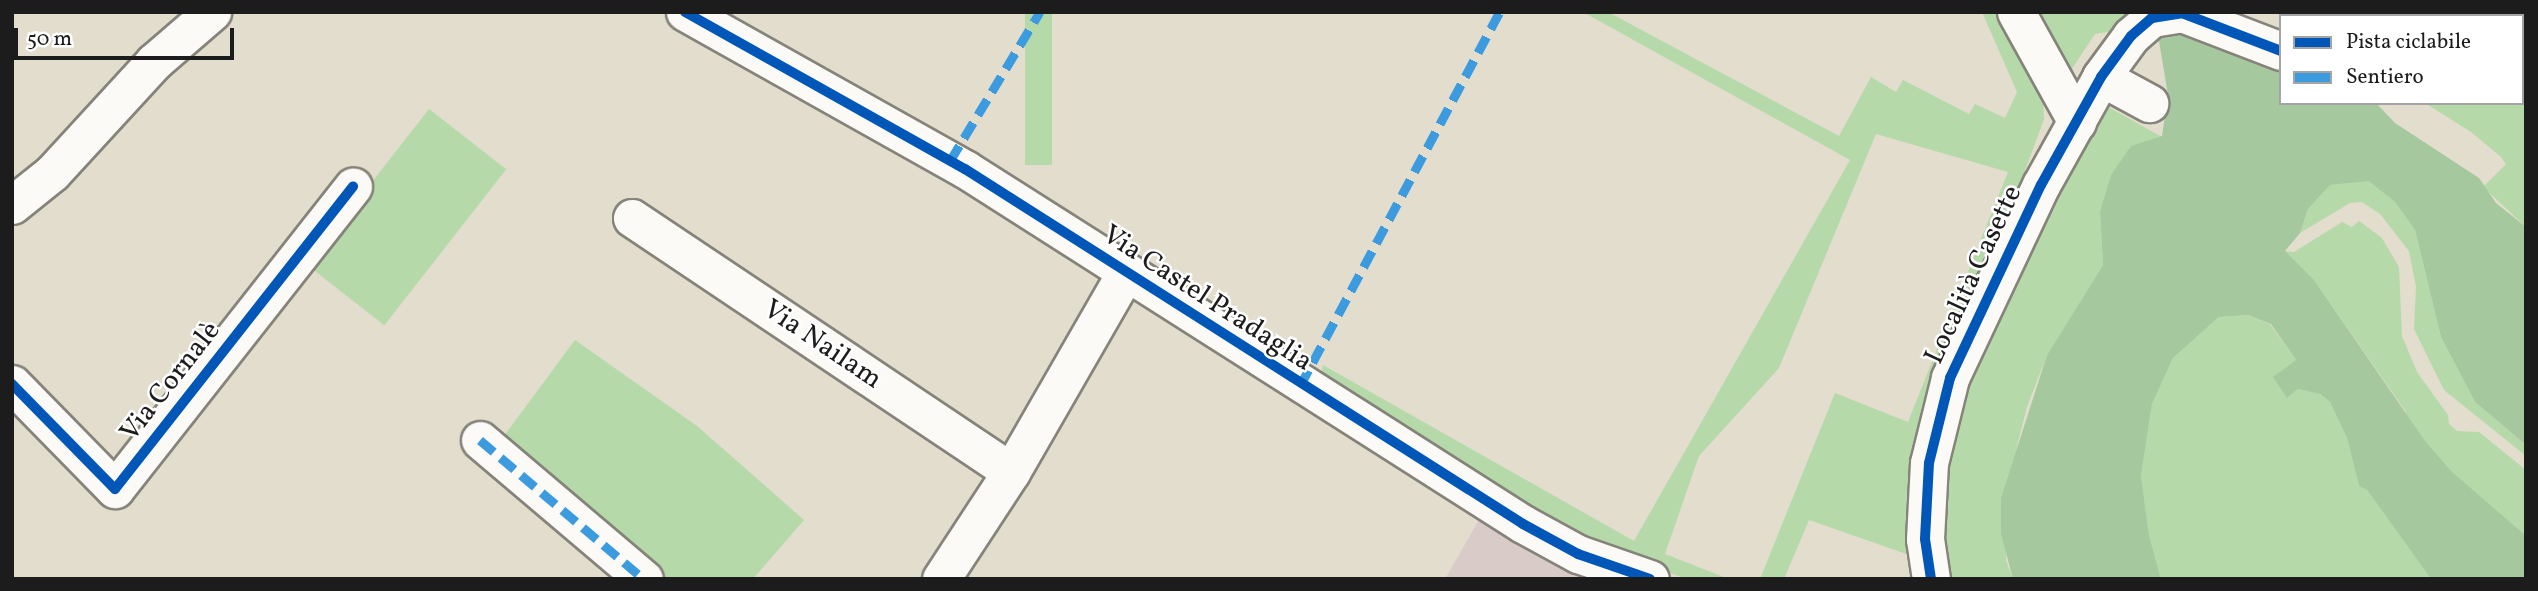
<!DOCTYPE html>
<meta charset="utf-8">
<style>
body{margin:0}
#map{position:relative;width:2538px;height:591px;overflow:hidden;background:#e2ddcc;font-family:Vollkorn,serif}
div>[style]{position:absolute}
.industrial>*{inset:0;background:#d9ccc8}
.green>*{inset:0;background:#b6d9aa;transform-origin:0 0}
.forest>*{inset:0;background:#a6c89e}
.roads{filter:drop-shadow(2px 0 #85837a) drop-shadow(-2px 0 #85837a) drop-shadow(0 2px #85837a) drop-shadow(0 -2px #85837a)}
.minor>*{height:37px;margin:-18.5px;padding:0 18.5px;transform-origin:18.5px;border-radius:18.5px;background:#fbfaf7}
.quiet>*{height:9px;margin-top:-4.5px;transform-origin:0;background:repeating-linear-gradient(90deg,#3c9bdf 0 18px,transparent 0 27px)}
.cycleway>*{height:10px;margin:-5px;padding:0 5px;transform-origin:5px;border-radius:5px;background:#0057b8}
span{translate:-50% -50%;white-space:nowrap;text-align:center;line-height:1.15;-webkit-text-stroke:5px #fff;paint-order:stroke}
.street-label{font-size:28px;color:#1c1c1c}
.frame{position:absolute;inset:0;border:14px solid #1c1c1c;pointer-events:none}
.legend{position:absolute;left:2279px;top:14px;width:245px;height:91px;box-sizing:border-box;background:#fff;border:2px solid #a4a4a4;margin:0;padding:9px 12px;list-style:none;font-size:21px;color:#1c1c1c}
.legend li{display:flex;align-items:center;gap:14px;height:35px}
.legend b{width:35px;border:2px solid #a4a4a4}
.scale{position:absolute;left:14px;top:28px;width:220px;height:32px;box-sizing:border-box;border:4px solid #1c1c1c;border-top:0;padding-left:9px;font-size:21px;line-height:24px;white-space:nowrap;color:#1c1c1c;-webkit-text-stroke:5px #fff;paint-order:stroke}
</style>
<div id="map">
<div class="industrial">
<div style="clip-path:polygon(1483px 513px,1614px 579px,1445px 579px)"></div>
</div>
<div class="green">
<div style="left:1025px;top:12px;width:27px;height:153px"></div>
<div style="clip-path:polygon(1583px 12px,1608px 12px,1839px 136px,1871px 77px,1896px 92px,1903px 80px,1969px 114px,1975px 104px,2005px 118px,2017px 92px,1982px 12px,2000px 12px,2043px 90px,2044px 119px,2015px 198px,1912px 556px,1809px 520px,1784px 579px,1760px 579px,1835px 393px,1908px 422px,2008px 172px,1876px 134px,1779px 368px,1699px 456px,1665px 554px,1729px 579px,1687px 579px,1581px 542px,1320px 384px,1323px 365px,1634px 541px,1850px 160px)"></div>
<div style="clip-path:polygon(2024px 12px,2128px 12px,2113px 31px,2095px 34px,2069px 73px)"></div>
<div style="clip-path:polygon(2509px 12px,2526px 12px,2526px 227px,2483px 187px,2506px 164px,2501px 157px,2471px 132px,2425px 103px,2522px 103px,2522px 16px)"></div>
<div style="clip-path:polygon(2103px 104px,2162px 137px,2131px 147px,2100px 212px,2103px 265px,2047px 355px,2027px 407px,2017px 446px,2006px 560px,2013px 579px,1942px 579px,1943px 452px,1986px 328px)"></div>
<div style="left:429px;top:109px;width:98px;height:198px;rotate:38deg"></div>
<div style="clip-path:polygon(2369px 180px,2395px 202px,2415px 230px,2441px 337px,2475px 402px,2526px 445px,2526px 456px,2444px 390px,2414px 329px,2416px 287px,2409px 251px,2380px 214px,2362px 202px,2350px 203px,2300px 233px,2308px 209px,2330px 185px)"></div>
<div style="clip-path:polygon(2359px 221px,2382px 238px,2399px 267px,2402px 336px,2417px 372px,2448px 415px,2449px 424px,2457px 431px,2479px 432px,2526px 470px,2526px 578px,2407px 431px,2406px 412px,2314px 280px,2284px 251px,2294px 252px,2342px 222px,2352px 227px)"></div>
<div style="clip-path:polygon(2248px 315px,2270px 324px,2296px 360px,2287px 398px,2298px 389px,2320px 394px,2330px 402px,2347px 438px,2359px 486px,2367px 490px,2431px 579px,2161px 579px,2149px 535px,2141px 476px,2152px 404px,2173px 358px,2219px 317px)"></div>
<div style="clip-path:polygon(575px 340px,697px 426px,804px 520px,753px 579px,654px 579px,498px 444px)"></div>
</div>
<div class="forest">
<div style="clip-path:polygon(2172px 29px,2281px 67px,2281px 103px,2376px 103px,2395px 123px,2479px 178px,2496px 203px,2526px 227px,2526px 445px,2475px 402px,2441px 337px,2415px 230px,2395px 202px,2369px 181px,2330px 185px,2308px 209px,2300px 233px,2285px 251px,2314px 280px,2425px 441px,2451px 471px,2526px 536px,2526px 579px,2431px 579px,2367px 490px,2359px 486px,2347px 438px,2330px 402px,2320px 394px,2298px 389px,2287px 398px,2273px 377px,2296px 360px,2271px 324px,2248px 315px,2219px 317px,2173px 358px,2152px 404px,2141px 476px,2149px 535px,2161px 579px,2013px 579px,2001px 534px,2001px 498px,2047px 355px,2103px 265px,2100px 212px,2111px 175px,2131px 146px,2162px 136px,2168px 95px,2158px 35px)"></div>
</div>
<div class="roads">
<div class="minor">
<div style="left:685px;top:12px;width:321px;rotate:29.3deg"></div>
<div style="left:965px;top:169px;width:661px;rotate:32.46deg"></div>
<div style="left:1523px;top:524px;width:63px;rotate:28.6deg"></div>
<div style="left:1578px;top:554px;width:76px;rotate:19.1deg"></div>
<div style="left:2016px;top:12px;width:126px;rotate:61deg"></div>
<div style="left:2491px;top:12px;width:4px;rotate:76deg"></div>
<div style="left:2101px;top:77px;width:55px;rotate:28.4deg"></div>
<div style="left:12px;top:205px;width:51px;rotate:-38.7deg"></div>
<div style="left:52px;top:173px;width:151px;rotate:-47.4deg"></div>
<div style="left:154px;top:62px;width:77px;rotate:-40.8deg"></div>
<div style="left:632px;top:218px;width:456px;rotate:33.8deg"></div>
<div style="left:12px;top:384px;width:147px;rotate:45.6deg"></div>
<div style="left:115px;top:489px;width:385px;rotate:-51.8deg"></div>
<div style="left:480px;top:440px;width:215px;rotate:40.3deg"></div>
<div style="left:941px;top:579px;width:128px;rotate:-56.8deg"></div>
<div style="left:1011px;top:472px;width:228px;rotate:-60.1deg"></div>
<div style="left:1931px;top:579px;width:40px;rotate:-98.5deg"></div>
<div style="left:1925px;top:539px;width:76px;rotate:-87deg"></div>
<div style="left:1929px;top:463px;width:88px;rotate:-76.1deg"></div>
<div style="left:1950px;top:378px;width:213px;rotate:-64.8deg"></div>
<div style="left:2041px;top:185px;width:124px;rotate:-60.9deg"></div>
<div style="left:2101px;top:77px;width:51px;rotate:-53.8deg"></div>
<div style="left:2131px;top:36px;width:28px;rotate:-41deg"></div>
<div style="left:2152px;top:18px;width:30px;rotate:-9deg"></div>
<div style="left:2182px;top:13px;width:106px;rotate:21deg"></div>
</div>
</div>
<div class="quiet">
<div style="left:2453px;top:12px;width:4px;rotate:76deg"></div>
<div style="left:2522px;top:92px;width:6px;rotate:45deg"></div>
<div style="left:950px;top:161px;width:174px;rotate:-58.9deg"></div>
<div style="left:1300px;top:386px;width:424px;rotate:-61.9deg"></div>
<div style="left:480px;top:440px;width:215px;rotate:40.3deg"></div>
</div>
<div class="cycleway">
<div style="left:685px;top:12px;width:321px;rotate:29.3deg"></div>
<div style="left:965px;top:169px;width:661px;rotate:32.46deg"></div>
<div style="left:1523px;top:524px;width:63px;rotate:28.6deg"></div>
<div style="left:1578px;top:554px;width:76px;rotate:19.1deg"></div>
<div style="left:12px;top:384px;width:147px;rotate:45.6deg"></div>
<div style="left:115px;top:489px;width:385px;rotate:-51.8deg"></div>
<div style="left:1931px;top:579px;width:40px;rotate:-98.5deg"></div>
<div style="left:1925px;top:539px;width:76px;rotate:-87deg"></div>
<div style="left:1929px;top:463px;width:88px;rotate:-76.1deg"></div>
<div style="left:1950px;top:378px;width:213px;rotate:-64.8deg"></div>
<div style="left:2041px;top:185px;width:124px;rotate:-60.9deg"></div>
<div style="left:2101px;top:77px;width:51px;rotate:-53.8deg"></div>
<div style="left:2131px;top:36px;width:28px;rotate:-41deg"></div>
<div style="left:2152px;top:18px;width:30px;rotate:-9deg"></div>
<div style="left:2182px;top:13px;width:106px;rotate:21deg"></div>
</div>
<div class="street-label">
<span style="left:1974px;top:275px;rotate:-65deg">Località Casette</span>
<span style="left:1207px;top:299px;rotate:33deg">Via Castel Pradaglia</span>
<span style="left:822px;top:345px;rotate:34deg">Via Nailam</span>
<span style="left:171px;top:382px;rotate:-52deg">Via Cornalè</span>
</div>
<div class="frame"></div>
<ul class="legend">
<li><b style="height:9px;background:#0057b8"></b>Pista ciclabile</li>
<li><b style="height:9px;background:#3c9bdf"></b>Sentiero</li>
</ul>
<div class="scale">50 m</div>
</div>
